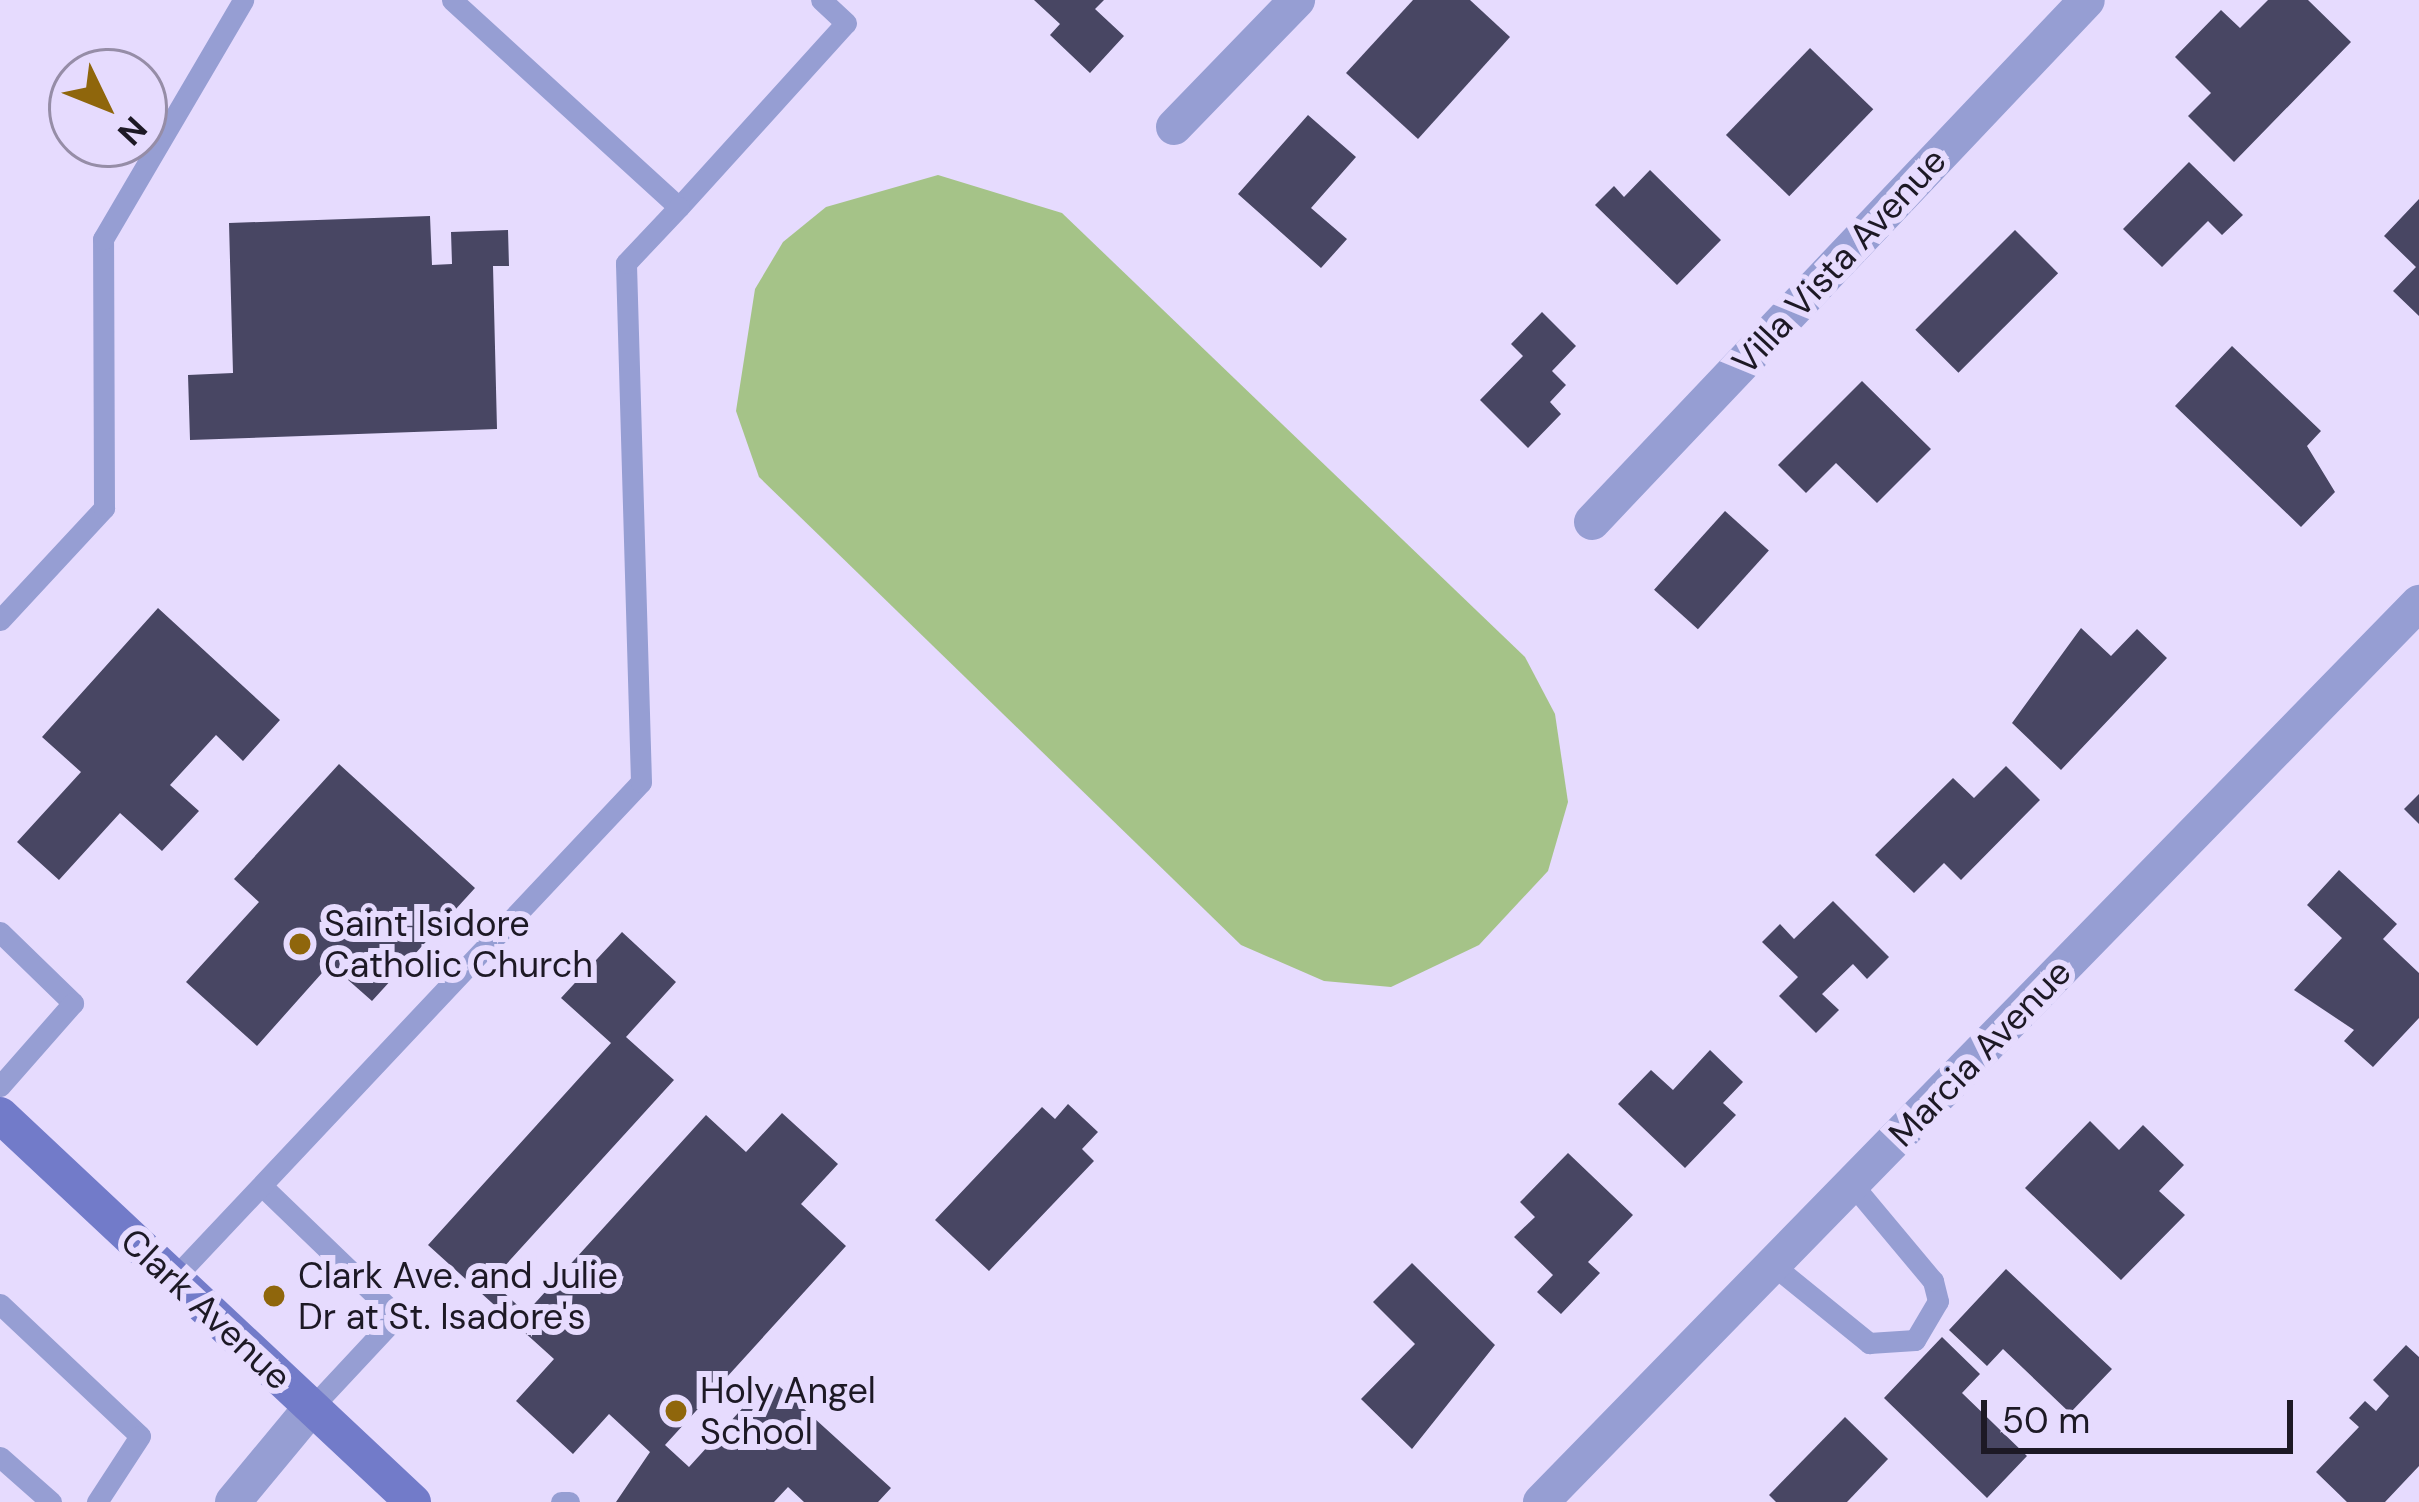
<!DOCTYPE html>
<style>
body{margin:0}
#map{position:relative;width:2419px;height:1502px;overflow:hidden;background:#e6dbfe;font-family:"DM Sans",sans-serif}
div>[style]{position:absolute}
.green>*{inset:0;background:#a5c388}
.building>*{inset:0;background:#484663;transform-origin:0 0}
.lane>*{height:21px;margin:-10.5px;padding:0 10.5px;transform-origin:10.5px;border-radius:10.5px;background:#969ed3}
.street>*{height:36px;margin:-18px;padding:0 18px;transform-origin:18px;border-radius:18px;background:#969ed3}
.secondary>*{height:36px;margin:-18px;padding:0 18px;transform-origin:18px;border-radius:18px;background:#727bc9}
.dots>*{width:33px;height:33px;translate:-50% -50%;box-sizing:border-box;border:6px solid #e6dbfe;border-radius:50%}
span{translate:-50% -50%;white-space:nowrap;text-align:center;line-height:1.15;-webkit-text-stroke:12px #e6dbfe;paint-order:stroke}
.street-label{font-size:36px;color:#1d1925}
.poi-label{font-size:36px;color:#1d1925}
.left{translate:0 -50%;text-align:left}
.north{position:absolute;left:48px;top:48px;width:120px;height:120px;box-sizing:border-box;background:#e6dbfe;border:3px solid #968da7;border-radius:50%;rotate:133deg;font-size:33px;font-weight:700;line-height:48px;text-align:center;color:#1d1925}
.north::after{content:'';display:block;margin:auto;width:42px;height:54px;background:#8f660c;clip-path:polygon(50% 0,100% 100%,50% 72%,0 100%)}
.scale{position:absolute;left:1981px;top:1400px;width:312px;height:54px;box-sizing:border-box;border:6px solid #1d1925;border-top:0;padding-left:15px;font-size:36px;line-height:42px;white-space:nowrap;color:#1d1925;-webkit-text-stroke:9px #e6dbfe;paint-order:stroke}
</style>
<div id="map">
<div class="green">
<div style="clip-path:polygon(938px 175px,1062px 213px,1525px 657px,1555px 714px,1568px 802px,1548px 871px,1479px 945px,1391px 987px,1324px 981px,1241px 945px,759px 477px,736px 411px,755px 289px,783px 242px,826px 207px)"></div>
</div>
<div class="building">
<div style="clip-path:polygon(1034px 0,1104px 0,1095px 9px,1124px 36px,1090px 73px,1050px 35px,1060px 24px)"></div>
<div style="clip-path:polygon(1413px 0,1470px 0,1510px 37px,1418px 139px,1346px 73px)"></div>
<div style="clip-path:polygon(2268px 0,2308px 0,2351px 42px,2234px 162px,2188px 116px,2211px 93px,2175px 57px,2221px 10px,2240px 28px)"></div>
<div style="left:1810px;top:48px;width:88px;height:121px;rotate:44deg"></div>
<div style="clip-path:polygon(1308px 115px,1356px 157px,1311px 208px,1347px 239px,1321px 268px,1238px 194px)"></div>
<div style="clip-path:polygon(2189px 162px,2243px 215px,2222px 235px,2208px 221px,2162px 267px,2123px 229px)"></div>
<div style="clip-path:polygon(1650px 170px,1721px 240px,1677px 285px,1595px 205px,1614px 186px,1624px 197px)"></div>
<div style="clip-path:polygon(2419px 199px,2419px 316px,2393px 291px,2416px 267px,2384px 236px)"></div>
<div style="clip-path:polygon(430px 216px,432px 265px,452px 264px,451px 232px,508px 230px,509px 266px,493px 266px,497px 429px,190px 440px,188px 375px,233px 373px,229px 223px)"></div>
<div style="left:2015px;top:230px;width:61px;height:141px;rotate:45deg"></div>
<div style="clip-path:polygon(1542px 312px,1576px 346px,1552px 371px,1566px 385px,1550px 402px,1561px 414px,1528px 448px,1480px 400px,1523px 356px,1511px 344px)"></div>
<div style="clip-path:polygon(2232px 346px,2321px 431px,2307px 446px,2335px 492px,2301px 527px,2175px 406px)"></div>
<div style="clip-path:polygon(1862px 381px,1931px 449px,1877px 503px,1836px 463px,1806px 493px,1778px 465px)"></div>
<div style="left:1725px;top:511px;width:59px;height:106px;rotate:42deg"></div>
<div style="clip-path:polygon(158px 608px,280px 720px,243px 761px,216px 735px,170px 785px,199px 811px,162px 851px,120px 813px,59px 880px,17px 842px,81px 772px,42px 737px)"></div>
<div style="clip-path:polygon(2081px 628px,2111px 656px,2137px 629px,2167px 658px,2061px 770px,2012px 723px)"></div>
<div style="clip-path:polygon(339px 764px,475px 888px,372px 1001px,330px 964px,257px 1046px,186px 982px,259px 902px,234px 879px)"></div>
<div style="clip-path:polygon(2006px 766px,2040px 800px,1961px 880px,1944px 863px,1914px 893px,1875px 855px,1953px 778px,1974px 798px)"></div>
<div style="clip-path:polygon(2419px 794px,2419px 824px,2404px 809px)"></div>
<div style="clip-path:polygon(2339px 870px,2397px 924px,2383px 939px,2419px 973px,2419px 1018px,2373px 1067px,2344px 1041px,2354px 1030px,2294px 990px,2342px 938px,2307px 905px)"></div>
<div style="clip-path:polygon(1833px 901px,1889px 957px,1867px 979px,1853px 964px,1822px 994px,1839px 1010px,1816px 1033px,1779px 996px,1798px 977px,1762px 942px,1780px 924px,1794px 939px)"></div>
<div style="clip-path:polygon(622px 932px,676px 982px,626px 1037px,674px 1080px,491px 1281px,526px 1313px,706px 1115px,746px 1152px,782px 1113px,838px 1164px,801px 1204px,846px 1246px,665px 1445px,689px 1467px,770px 1378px,891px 1488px,878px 1502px,804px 1502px,788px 1487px,774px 1502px,616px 1502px,650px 1452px,609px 1414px,573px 1454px,516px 1401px,554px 1359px,428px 1245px,611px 1043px,561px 998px)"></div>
<div style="clip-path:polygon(1710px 1050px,1743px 1082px,1723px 1103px,1736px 1115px,1685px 1168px,1618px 1104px,1651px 1070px,1673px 1090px)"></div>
<div style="clip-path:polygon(1068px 1104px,1098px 1132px,1082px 1149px,1094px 1161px,989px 1271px,935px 1220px,1042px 1107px,1055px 1119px)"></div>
<div style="clip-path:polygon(2090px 1121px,2119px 1150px,2143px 1125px,2184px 1165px,2159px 1191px,2185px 1215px,2121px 1280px,2025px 1188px)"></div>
<div style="clip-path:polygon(1568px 1153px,1633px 1215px,1588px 1262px,1600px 1273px,1561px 1314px,1537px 1292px,1553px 1275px,1514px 1237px,1535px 1217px,1520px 1202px)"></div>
<div style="clip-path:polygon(1412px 1263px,1495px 1345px,1412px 1449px,1361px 1399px,1415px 1344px,1373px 1302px)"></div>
<div style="clip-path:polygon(2006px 1269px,2112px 1369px,2070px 1413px,2003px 1349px,1987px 1366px,1949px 1330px)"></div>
<div style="clip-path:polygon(1942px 1337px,1980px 1374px,1962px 1393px,2027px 1456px,1987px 1498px,1884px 1398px)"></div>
<div style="clip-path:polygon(2406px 1345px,2419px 1357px,2419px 1466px,2385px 1502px,2347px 1502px,2316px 1472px,2359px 1427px,2349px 1418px,2365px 1401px,2376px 1411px,2389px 1396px,2373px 1380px)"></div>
<div style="clip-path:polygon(1845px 1417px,1888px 1459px,1847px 1502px,1776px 1502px,1769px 1495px)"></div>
</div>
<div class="lane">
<div style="left:452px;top:0;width:307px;rotate:42.4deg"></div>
<div style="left:679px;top:207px;width:248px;rotate:-47.8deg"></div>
<div style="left:846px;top:23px;width:34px;rotate:-137deg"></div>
<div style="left:0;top:620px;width:153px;rotate:-47.1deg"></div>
<div style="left:104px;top:508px;width:269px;rotate:-90.2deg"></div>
<div style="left:103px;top:239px;width:277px;rotate:-59.6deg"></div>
<div style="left:0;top:932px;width:102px;rotate:44.2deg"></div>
<div style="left:73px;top:1003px;width:111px;rotate:131.3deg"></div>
<div style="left:263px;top:1187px;width:186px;rotate:43.9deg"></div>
<div style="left:397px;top:1316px;width:125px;rotate:133deg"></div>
<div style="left:1773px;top:1265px;width:124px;rotate:39.1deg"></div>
<div style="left:1869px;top:1343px;width:46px;rotate:-3.7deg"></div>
<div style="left:1915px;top:1340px;width:45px;rotate:-59.5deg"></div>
<div style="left:1938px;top:1301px;width:21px;rotate:-104deg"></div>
<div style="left:1933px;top:1281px;width:126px;rotate:-129.9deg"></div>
<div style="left:174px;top:1278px;width:681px;rotate:-46.72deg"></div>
<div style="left:641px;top:782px;width:519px;rotate:-91.66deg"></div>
<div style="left:626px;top:263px;width:77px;rotate:-46.6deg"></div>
<div style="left:0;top:1304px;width:192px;rotate:43.3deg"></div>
<div style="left:140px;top:1436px;width:79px;rotate:123.1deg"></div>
<div style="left:0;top:1457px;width:68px;rotate:41.4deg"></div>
<div style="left:561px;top:1502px;width:8px"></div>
</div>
<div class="street">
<div style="left:1174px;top:127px;width:177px;rotate:-45.9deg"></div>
<div style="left:1592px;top:522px;width:719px;rotate:-46.52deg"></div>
<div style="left:233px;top:1502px;width:124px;rotate:-50.3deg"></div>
<div style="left:1541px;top:1502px;width:1257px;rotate:-45.68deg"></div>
</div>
<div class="secondary">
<div style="left:0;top:1115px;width:566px;rotate:43.14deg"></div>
</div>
<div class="dots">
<div style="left:300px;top:944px;background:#8f660c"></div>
<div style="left:274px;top:1296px;background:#8f660c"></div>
<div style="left:676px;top:1411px;background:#8f660c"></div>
</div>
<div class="street-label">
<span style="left:1839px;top:261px;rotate:-47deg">Villa Vista Avenue</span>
<span style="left:1980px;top:1053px;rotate:-46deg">Marcia Avenue</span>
<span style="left:206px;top:1309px;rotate:43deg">Clark Avenue</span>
</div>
<div class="poi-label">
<span class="left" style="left:324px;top:944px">Saint Isidore<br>Catholic Church</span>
<span class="left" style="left:298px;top:1296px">Clark Ave. and Julie<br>Dr at St. Isadore's</span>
<span class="left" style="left:700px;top:1411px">Holy Angel<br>School</span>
</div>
<div class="north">N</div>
<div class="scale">50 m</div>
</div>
